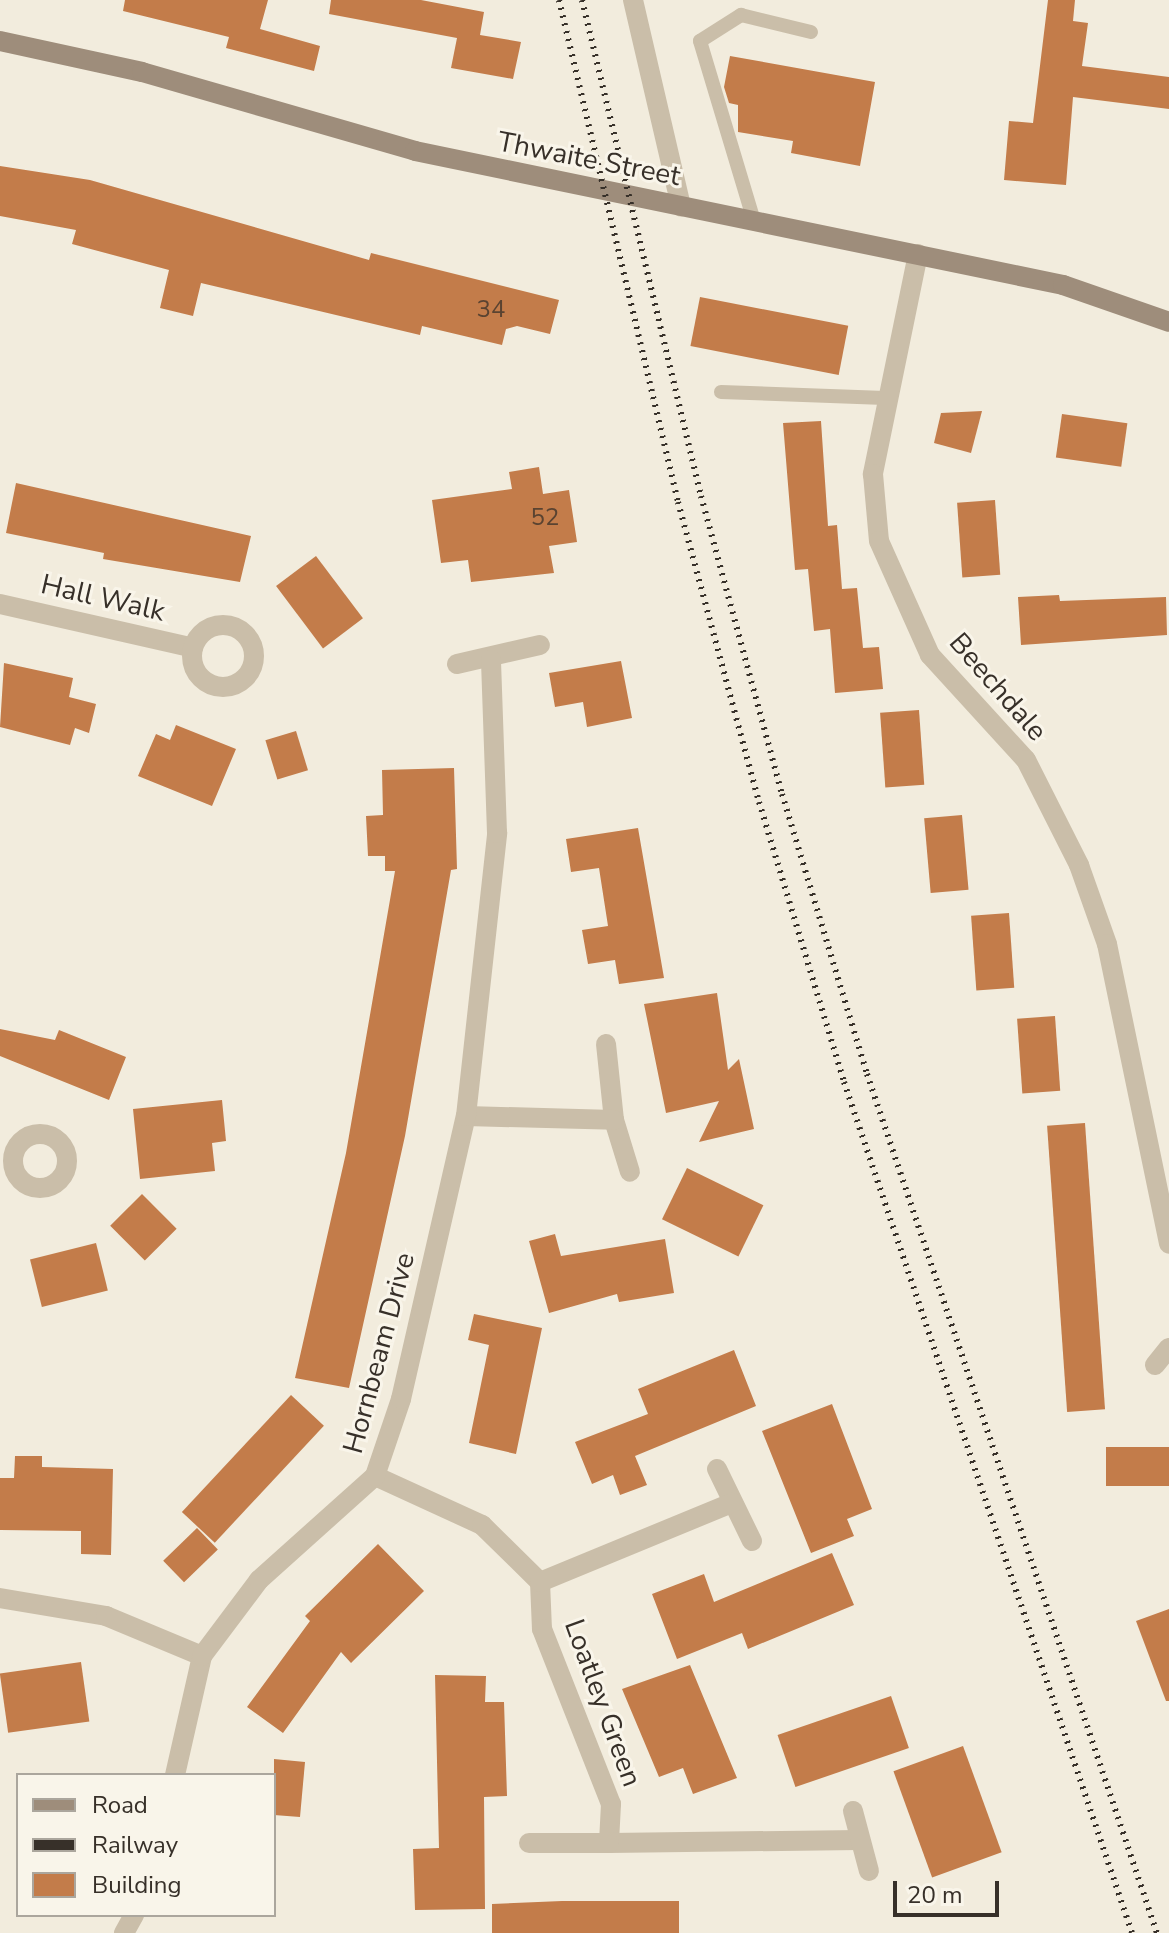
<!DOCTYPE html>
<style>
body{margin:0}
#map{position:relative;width:1169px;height:1933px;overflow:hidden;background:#f2ecdd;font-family:"Nunito Sans",sans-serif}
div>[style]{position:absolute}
.building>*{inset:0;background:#c37c4a;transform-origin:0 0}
.lane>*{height:14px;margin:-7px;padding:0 7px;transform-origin:7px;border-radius:7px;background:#cabea9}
.street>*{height:20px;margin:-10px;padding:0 10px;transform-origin:10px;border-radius:10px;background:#cabea9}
.street>.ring{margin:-10px;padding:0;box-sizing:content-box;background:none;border:20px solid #cabea9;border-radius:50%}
.secondary>*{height:20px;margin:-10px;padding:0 10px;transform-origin:10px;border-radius:10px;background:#9e8d7b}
.rail>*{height:6px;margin-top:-3px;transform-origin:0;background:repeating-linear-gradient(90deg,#373029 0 2px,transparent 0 8px)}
span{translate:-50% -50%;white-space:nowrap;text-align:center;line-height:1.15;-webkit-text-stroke:6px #f9f5ea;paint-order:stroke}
.number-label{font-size:24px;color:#5a4331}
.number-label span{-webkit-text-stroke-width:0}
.street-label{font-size:28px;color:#373029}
.legend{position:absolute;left:16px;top:1773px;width:260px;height:144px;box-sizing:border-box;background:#f9f5ea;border:2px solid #aba69d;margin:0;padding:10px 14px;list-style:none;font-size:24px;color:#373029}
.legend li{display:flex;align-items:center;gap:16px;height:40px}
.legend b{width:40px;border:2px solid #aba69d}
.scale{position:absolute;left:893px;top:1881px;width:106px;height:36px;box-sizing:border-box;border:4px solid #373029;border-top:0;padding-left:10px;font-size:24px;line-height:28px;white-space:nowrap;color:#373029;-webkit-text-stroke:6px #f9f5ea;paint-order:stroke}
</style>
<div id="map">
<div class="building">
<div style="clip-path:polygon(125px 0,268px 0,260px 29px,320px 46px,314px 71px,226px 48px,229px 37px,123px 11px)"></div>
<div style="clip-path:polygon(331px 0,421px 0,484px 12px,480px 35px,521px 42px,513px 79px,451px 68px,457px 38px,329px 14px)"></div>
<div style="clip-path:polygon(1048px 0,1075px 0,1073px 21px,1088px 23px,1082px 66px,1169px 77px,1169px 109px,1073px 97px,1066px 185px,1004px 180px,1009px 121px,1033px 123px)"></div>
<div style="clip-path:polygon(730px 56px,875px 82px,860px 166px,791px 153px,793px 141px,738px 132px,738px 105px,729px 103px,724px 87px)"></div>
<div style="clip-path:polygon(0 166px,90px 180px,369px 260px,371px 253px,559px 300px,550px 334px,517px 326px,506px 329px,502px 345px,422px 326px,420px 335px,201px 283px,193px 316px,160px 308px,169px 270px,72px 244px,76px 230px,0 216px)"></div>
<div style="left:700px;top:297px;width:151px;height:50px;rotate:11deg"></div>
<div style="clip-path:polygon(982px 411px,971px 453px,934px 443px,941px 413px)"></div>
<div style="left:1062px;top:414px;width:66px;height:44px;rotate:8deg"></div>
<div style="clip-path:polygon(821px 421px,828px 526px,837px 525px,842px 589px,857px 588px,863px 648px,879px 647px,883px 689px,835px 693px,830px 629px,814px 631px,808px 569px,795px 570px,783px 423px)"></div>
<div style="clip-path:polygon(539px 467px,543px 494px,569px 490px,577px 542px,549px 546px,554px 573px,471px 582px,468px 560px,441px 563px,432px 500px,512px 489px,509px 472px)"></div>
<div style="clip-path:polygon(16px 483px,251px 536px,240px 582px,103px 559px,104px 553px,6px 533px)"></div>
<div style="left:995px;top:500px;width:75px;height:38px;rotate:86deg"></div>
<div style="left:316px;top:556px;width:78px;height:50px;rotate:53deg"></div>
<div style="clip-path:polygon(1059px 595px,1060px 601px,1166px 597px,1167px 635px,1021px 645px,1018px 597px)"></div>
<div style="clip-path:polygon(621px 661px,632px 718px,587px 727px,583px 702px,555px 707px,549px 673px)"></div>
<div style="clip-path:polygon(4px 663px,73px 678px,69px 697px,96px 704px,89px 733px,75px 728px,70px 745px,0 727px)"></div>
<div style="left:919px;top:710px;width:75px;height:39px;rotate:86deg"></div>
<div style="clip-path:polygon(176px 725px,236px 749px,212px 806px,138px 776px,156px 734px,170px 740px)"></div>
<div style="left:296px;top:731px;width:41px;height:32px;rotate:73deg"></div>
<div style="clip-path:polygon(454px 768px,457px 869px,451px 870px,405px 1136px,349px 1388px,295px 1378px,346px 1153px,395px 871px,385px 871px,385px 856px,368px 856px,366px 816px,383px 815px,382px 770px)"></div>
<div style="left:962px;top:815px;width:75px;height:38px;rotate:85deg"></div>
<div style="clip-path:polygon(638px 828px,664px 978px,619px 984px,615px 960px,588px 964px,582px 930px,608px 926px,599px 868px,571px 872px,566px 839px)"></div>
<div style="left:1009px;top:913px;width:75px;height:38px;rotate:86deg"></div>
<div style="clip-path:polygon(717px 993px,728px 1070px,739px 1059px,754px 1129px,699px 1142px,719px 1101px,666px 1113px,644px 1004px)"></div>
<div style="left:1055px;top:1016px;width:75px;height:38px;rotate:86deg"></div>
<div style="clip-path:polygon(0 1029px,55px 1040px,59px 1030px,126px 1057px,109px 1100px,0 1056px)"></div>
<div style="clip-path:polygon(222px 1100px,226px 1141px,212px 1143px,215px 1171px,140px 1179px,133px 1109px)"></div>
<div style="left:1085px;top:1123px;width:287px;height:38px;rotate:86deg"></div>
<div style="left:687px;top:1168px;width:85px;height:57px;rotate:26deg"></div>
<div style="left:142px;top:1194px;width:49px;height:45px;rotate:45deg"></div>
<div style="clip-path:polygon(555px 1234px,561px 1256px,665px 1239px,674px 1293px,619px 1302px,617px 1294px,549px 1313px,529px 1241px)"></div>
<div style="left:96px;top:1243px;width:49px;height:68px;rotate:76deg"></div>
<div style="clip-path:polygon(474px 1314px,542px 1328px,516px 1454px,469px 1443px,489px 1345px,468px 1340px)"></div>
<div style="clip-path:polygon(734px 1350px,756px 1406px,635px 1456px,647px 1485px,620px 1495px,613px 1475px,592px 1484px,575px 1442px,648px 1414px,638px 1389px)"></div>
<div style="left:291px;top:1395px;width:45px;height:160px;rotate:43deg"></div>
<div style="clip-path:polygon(832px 1404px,872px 1509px,847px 1519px,854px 1536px,811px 1553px,762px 1431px)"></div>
<div style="left:1169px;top:1447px;width:39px;height:63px;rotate:90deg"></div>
<div style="clip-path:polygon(15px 1456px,42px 1456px,42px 1467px,113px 1469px,111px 1555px,81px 1554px,81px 1531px,0 1530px,0 1478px,14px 1478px)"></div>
<div style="left:197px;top:1528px;width:30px;height:47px;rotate:46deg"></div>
<div style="clip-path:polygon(378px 1544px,424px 1591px,351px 1663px,341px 1652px,283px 1733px,247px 1707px,310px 1621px,305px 1616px)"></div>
<div style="clip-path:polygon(832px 1553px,854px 1605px,748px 1649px,742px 1633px,677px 1659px,652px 1594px,704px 1574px,714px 1602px)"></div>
<div style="clip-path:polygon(1169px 1609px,1169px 1701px,1166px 1701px,1136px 1621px)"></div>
<div style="left:81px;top:1662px;width:60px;height:82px;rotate:82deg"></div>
<div style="clip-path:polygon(690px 1665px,737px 1778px,693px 1794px,683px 1768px,659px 1777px,622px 1689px)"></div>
<div style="clip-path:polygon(435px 1675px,486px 1676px,485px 1702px,504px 1702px,507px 1796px,484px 1797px,485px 1909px,415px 1910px,413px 1849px,439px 1848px)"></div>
<div style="left:891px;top:1696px;width:55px;height:120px;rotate:71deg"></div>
<div style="left:963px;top:1746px;width:113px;height:74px;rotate:70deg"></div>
<div style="clip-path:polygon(274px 1759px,305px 1762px,300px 1817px,274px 1815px)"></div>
<div style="clip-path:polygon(562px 1901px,679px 1901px,679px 1933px,492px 1933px,492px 1904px)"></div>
</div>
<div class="lane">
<div style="left:754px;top:221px;width:188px;rotate:-106.7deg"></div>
<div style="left:700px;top:41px;width:49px;rotate:-32.4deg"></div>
<div style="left:741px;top:15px;width:72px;rotate:13.7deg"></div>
<div style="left:721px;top:392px;width:164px;rotate:2.1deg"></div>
</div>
<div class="street">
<div style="left:633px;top:0;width:212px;rotate:76.9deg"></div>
<div style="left:918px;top:254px;width:225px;rotate:101.6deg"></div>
<div style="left:873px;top:474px;width:67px;rotate:84.9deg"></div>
<div style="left:879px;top:541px;width:125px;rotate:65.9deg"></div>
<div style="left:930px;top:655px;width:142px;rotate:47.6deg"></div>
<div style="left:1026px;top:760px;width:118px;rotate:63.2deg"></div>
<div style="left:1079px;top:865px;width:84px;rotate:70.5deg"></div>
<div style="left:1107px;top:944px;width:306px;rotate:78.3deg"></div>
<div style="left:0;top:604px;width:198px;rotate:12.8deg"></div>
<div class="ring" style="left:192px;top:625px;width:42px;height:42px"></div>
<div style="left:457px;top:664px;width:85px;rotate:-12.9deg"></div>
<div style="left:606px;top:1044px;width:76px;rotate:84deg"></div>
<div style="left:614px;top:1120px;width:54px;rotate:72.9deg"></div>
<div style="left:466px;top:1116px;width:148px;rotate:1.5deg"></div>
<div class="ring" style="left:13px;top:1134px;width:34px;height:34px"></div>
<div style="left:1155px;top:1365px;width:22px;rotate:-51deg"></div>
<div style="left:717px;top:1469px;width:80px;rotate:64.1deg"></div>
<div style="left:375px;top:1476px;width:118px;rotate:24.6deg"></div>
<div style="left:482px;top:1525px;width:81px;rotate:44.5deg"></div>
<div style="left:540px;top:1582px;width:47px;rotate:87.6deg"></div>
<div style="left:542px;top:1629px;width:188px;rotate:68.5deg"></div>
<div style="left:611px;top:1804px;width:39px;rotate:93deg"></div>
<div style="left:609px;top:1843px;width:250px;rotate:-0.7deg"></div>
<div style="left:540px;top:1582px;width:208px;rotate:-22.4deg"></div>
<div style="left:0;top:1598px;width:108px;rotate:9.6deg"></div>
<div style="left:106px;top:1616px;width:104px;rotate:22.6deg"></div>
<div style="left:175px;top:1775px;width:122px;rotate:-77.2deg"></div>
<div style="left:202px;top:1656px;width:95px;rotate:-53.1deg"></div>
<div style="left:259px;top:1580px;width:156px;rotate:-41.9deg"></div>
<div style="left:375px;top:1476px;width:81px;rotate:-71.3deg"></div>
<div style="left:401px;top:1399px;width:290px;rotate:-77.1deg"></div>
<div style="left:466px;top:1116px;width:285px;rotate:-83.7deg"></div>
<div style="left:497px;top:833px;width:173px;rotate:-92deg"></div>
<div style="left:853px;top:1811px;width:62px;rotate:75.1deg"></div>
<div style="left:529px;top:1843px;width:80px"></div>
<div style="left:124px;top:1933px;width:21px;rotate:-61deg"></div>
</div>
<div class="secondary">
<div style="left:0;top:41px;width:145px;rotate:12.3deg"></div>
<div style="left:142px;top:72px;width:284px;rotate:16.1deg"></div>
<div style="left:415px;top:151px;width:662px;rotate:11.68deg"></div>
<div style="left:1063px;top:285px;width:112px;rotate:19.2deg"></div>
</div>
<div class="rail">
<div style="left:559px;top:0;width:516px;rotate:76.66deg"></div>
<div style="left:678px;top:502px;width:311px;rotate:74.9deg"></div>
<div style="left:759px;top:802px;width:293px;rotate:73.1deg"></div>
<div style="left:844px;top:1082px;width:898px;rotate:71.3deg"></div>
<div style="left:582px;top:0;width:510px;rotate:76.51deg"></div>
<div style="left:701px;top:496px;width:309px;rotate:74.8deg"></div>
<div style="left:782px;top:794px;width:293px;rotate:73.1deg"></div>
<div style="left:867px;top:1074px;width:907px;rotate:71.35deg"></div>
</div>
<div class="number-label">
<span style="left:491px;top:310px">34</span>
<span style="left:545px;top:518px">52</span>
</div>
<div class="street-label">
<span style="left:589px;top:159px;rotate:11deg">Thwaite Street</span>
<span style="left:103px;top:598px;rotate:13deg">Hall Walk</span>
<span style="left:998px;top:687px;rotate:49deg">Beechdale</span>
<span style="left:379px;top:1353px;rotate:-75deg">Hornbeam Drive</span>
<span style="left:603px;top:1703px;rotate:70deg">Loatley Green</span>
</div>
<ul class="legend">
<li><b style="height:10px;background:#9e8d7b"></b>Road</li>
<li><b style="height:10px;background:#373029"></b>Railway</li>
<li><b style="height:22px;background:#c37c4a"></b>Building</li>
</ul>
<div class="scale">20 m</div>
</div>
